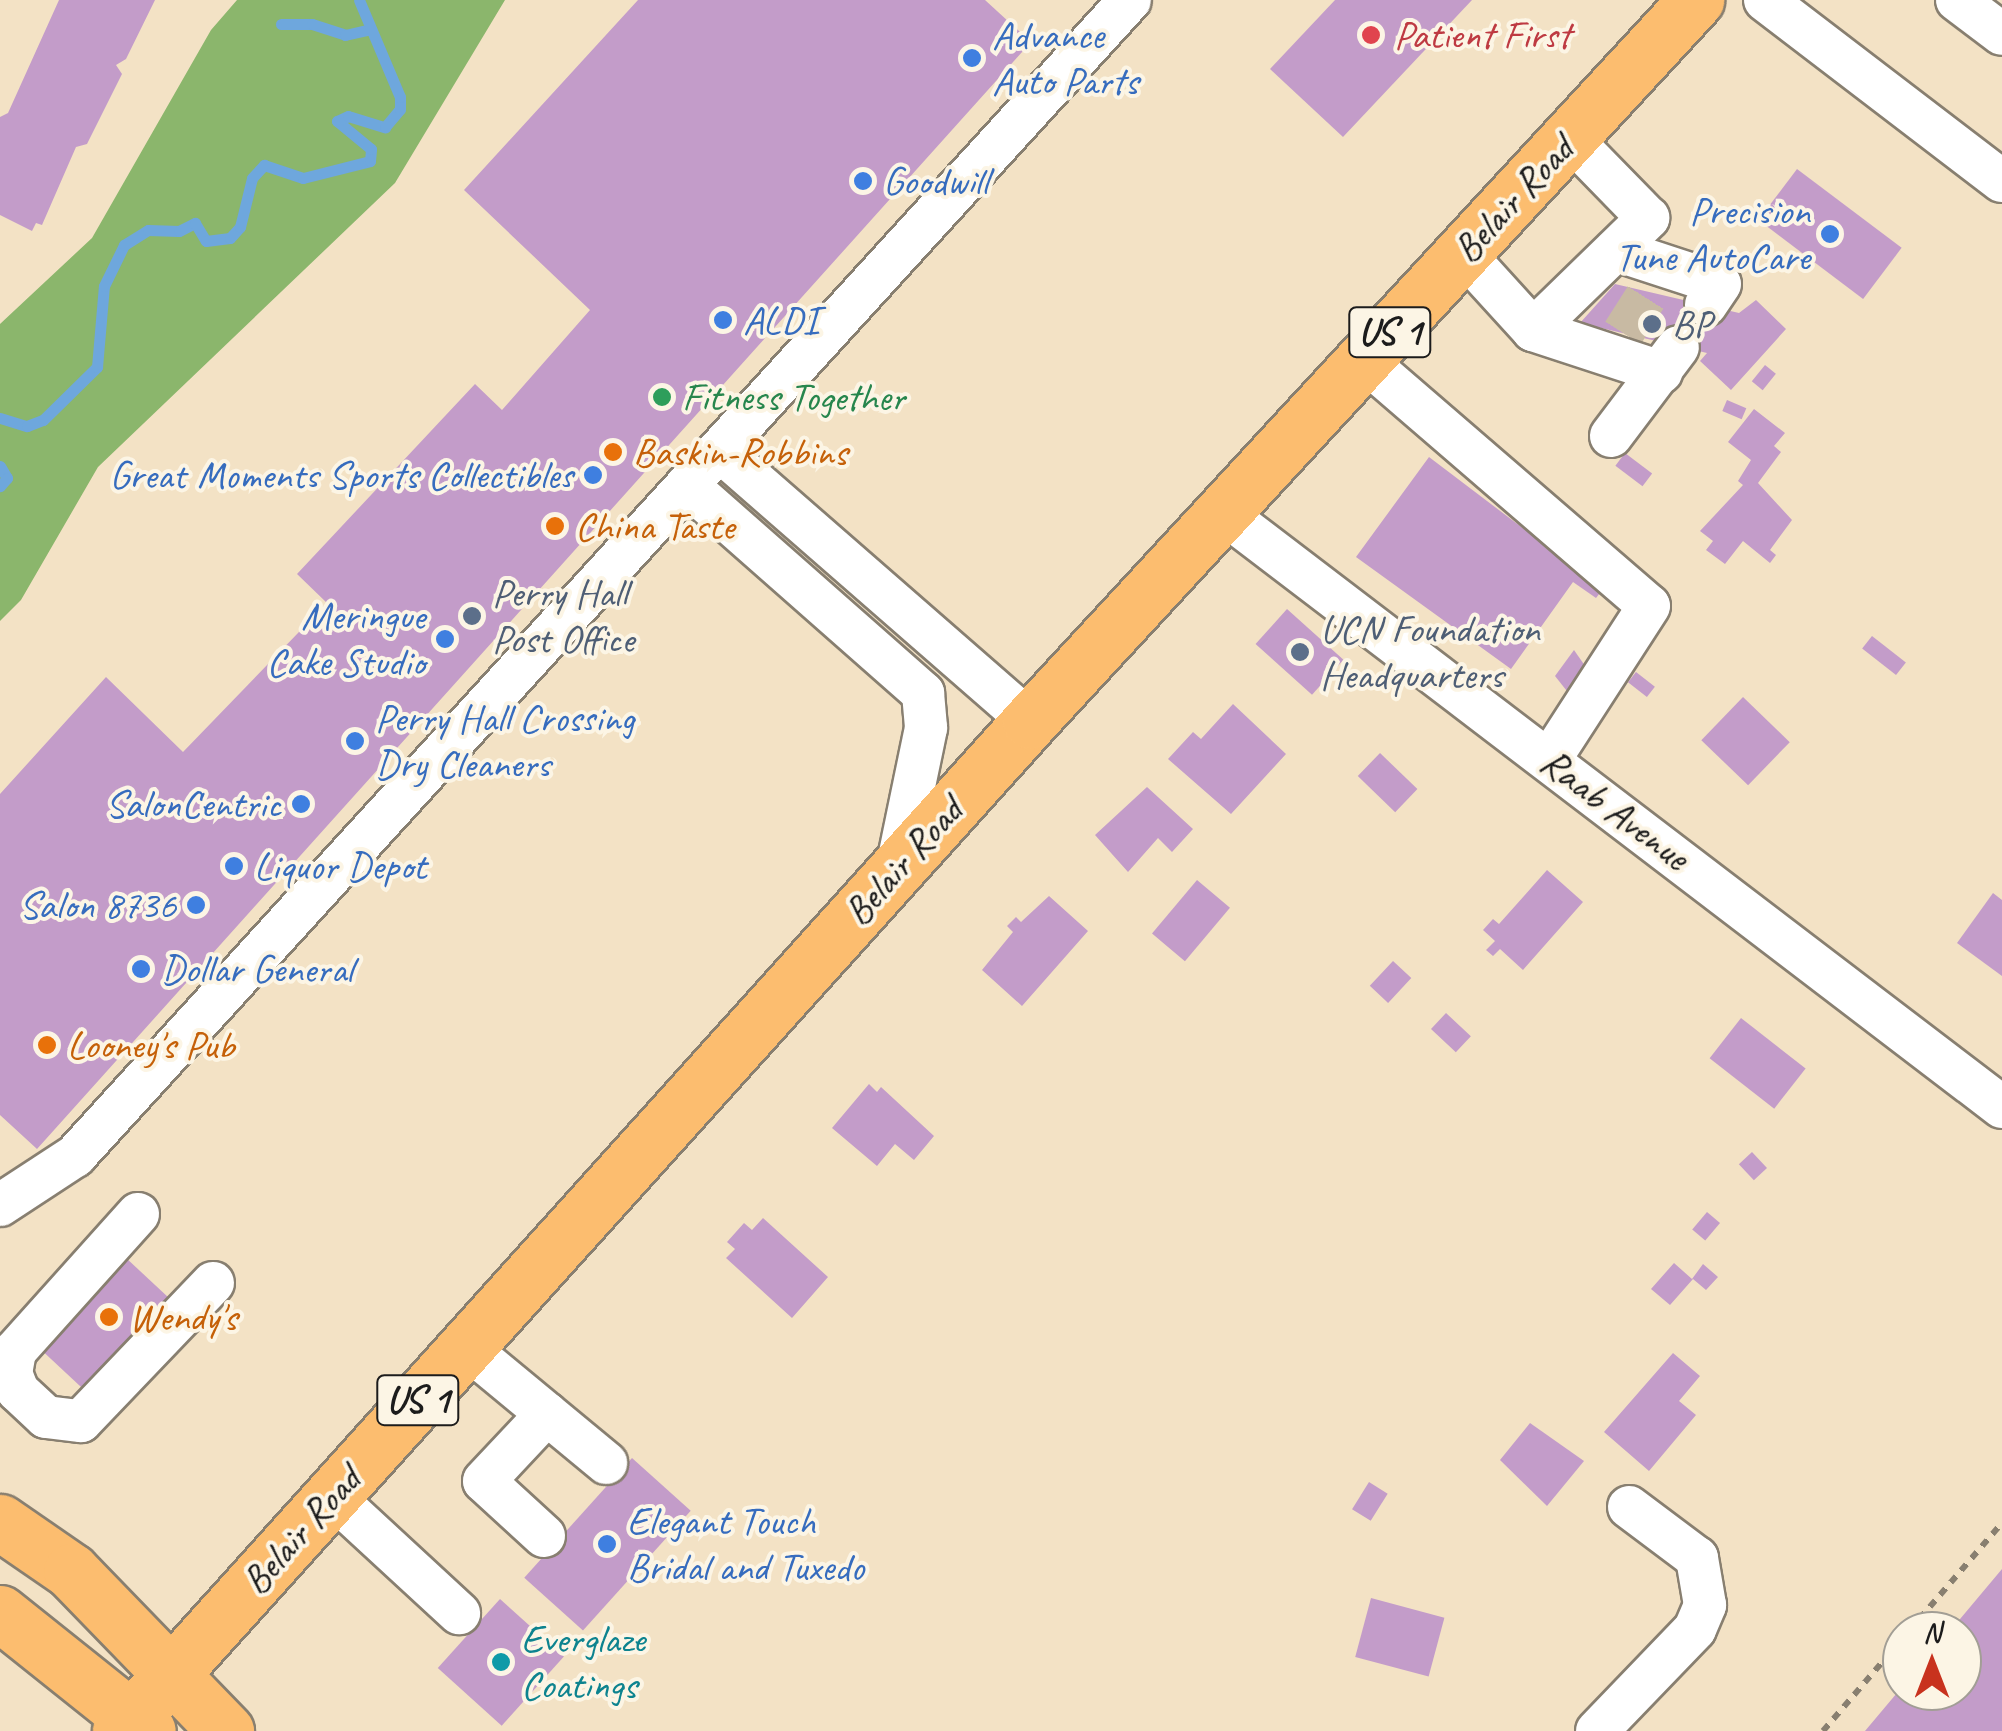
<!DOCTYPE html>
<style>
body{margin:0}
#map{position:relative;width:2002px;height:1731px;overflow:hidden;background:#f3e2c5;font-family:Caveat,sans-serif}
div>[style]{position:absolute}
.forest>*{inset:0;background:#8bb66c}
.stream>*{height:11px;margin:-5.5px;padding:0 5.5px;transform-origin:5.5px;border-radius:5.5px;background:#6ea7dd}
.building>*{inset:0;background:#c39cc9;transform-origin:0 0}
.minor-tunnel>*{height:42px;margin-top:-21px;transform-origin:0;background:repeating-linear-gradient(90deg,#c8baa3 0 42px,transparent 0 63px)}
.path>*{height:6px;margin-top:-3px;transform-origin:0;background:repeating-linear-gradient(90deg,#887f70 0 8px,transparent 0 16px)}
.roads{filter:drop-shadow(2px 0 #887f70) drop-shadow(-2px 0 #887f70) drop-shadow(0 2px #887f70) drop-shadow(0 -2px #887f70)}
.minor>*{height:42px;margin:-21px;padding:0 21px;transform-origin:21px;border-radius:21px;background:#fff}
.major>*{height:55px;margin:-27.5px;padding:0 27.5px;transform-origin:27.5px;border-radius:27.5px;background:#fcbd6f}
.highway>*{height:55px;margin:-27.5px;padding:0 27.5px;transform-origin:27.5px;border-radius:27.5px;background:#fcbd6f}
.dots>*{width:28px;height:28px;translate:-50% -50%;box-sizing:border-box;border:5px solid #fcf5e5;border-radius:50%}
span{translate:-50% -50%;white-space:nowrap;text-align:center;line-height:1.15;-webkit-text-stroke:8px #fcf5e5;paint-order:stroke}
.shield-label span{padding:2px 8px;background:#fcf5e5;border:2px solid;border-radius:8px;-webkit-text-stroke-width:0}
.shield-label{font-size:38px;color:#1c1c1c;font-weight:700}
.shop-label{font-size:40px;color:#366cbe}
.left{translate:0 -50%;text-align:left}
.right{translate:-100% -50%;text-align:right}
.health-label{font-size:40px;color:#be3a42}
.street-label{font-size:40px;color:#1c1c1c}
.service-label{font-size:40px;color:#4e5e75}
.leisure-label{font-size:40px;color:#27864d}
.food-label{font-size:40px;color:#c56008}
.culture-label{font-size:40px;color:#0d838f}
.north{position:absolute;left:1882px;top:1611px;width:100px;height:100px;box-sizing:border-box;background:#fcf5e5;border:2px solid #a29e95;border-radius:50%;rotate:0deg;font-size:28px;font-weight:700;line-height:40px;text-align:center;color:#1c1c1c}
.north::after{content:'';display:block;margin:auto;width:35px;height:45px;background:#c8321e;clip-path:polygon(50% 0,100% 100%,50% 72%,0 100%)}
</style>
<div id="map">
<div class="forest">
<div style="clip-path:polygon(237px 0,505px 0,395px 183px,98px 467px,21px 600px,0 621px,0 324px,92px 238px,211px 30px)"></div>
</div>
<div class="stream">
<div style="left:281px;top:24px;width:31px"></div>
<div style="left:312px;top:24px;width:35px;rotate:18deg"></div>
<div style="left:345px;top:35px;width:23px;rotate:-13deg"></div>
<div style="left:0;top:418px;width:28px;rotate:17deg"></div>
<div style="left:27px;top:426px;width:17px;rotate:-21deg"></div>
<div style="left:43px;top:420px;width:76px;rotate:-44.5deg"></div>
<div style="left:97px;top:367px;width:81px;rotate:-85.1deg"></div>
<div style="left:104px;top:286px;width:46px;rotate:-64deg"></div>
<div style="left:124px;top:245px;width:28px;rotate:-32deg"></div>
<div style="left:148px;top:230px;width:31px;rotate:2deg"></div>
<div style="left:179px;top:231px;width:18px;rotate:-27deg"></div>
<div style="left:195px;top:223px;width:21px;rotate:59deg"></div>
<div style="left:206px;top:241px;width:24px;rotate:-7deg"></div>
<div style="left:230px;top:238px;width:15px;rotate:-48deg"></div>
<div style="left:240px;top:227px;width:50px;rotate:-76.2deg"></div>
<div style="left:252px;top:178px;width:18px;rotate:-47deg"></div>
<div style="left:264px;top:165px;width:41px;rotate:18.4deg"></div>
<div style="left:303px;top:178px;width:69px;rotate:-14.2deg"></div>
<div style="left:370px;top:161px;width:12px;rotate:-85deg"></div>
<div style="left:371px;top:149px;width:44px;rotate:-140.5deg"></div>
<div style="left:337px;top:121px;width:12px;rotate:-24deg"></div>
<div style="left:348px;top:116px;width:39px;rotate:17deg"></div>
<div style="left:385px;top:127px;width:23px;rotate:-50deg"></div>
<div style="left:400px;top:109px;width:12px;rotate:-90deg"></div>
<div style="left:400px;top:97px;width:105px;rotate:-112.9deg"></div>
<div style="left:0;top:466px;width:14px;rotate:60deg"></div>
<div style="left:7px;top:478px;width:11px;rotate:131deg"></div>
</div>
<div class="building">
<div style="clip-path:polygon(59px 0,155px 0,126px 59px,116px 65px,122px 74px,87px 144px,76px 147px,42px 225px,36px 223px,32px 231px,0 215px,0 117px,8px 113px)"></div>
<div style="clip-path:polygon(638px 0,985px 0,1031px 42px,37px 1149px,0 1115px,0 794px,106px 677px,183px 752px,327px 603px,297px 574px,475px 384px,502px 410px,590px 310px,464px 190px)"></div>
<div style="clip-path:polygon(1335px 0,1472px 0,1343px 137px,1270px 69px)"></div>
<div style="left:1797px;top:169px;width:131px;height:64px;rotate:37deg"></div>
<div style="clip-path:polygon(1615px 284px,1739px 313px,1756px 300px,1786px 329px,1731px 390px,1700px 361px,1707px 353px,1580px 323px)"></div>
<div style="left:1765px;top:365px;width:14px;height:21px;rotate:39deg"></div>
<div style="left:1727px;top:400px;width:21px;height:12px;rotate:23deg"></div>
<div style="clip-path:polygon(1754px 409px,1785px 433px,1774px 446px,1781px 452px,1758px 483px,1792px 520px,1770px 550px,1776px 555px,1770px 563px,1743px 541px,1725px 564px,1706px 550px,1713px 541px,1700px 531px,1743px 485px,1738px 481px,1751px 460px,1728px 442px)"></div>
<div style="left:1625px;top:453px;width:34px;height:16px;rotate:37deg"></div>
<div style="clip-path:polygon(1429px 457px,1603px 589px,1596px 598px,1573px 582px,1511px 669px,1356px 557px)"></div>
<div style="left:1287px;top:609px;width:76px;height:47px;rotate:42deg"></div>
<div style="left:1872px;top:636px;width:43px;height:16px;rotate:38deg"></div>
<div style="clip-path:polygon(1574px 650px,1592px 676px,1574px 700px,1555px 676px)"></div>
<div style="left:1636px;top:672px;width:24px;height:13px;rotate:38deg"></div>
<div style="left:1743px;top:697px;width:65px;height:60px;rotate:44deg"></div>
<div style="clip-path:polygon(1233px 704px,1286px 754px,1231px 814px,1168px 759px,1193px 732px,1201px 739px)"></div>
<div style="left:1380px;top:753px;width:52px;height:32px;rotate:44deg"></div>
<div style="clip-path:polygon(1147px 787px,1193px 829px,1172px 852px,1158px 838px,1128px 872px,1095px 835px)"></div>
<div style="clip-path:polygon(1547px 870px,1583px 902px,1523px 970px,1500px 949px,1493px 956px,1486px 950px,1495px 941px,1483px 930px,1493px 919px,1499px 924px)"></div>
<div style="left:1197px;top:880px;width:43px;height:70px;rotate:40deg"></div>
<div style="clip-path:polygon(1993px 893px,2002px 900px,2002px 976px,1957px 943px)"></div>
<div style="clip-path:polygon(1049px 896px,1088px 931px,1022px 1006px,982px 970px,1013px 932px,1007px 926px,1016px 917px,1021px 922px)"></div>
<div style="left:1393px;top:961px;width:25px;height:34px;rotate:43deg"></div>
<div style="left:1446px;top:1013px;width:34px;height:22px;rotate:43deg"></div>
<div style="left:1741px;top:1018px;width:82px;height:51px;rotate:38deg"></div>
<div style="clip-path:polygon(869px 1084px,877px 1092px,881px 1087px,934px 1136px,914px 1160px,895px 1144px,877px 1166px,832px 1128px)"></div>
<div style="left:1752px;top:1152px;width:22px;height:18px;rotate:47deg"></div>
<div style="left:1707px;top:1212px;width:17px;height:23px;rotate:40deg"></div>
<div style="clip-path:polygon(763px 1218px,828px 1277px,792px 1318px,726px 1258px,735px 1249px,727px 1242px,744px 1223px,752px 1230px)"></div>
<div style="left:125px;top:1257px;width:66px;height:125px;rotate:43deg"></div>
<div style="clip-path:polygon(1674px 1263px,1692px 1279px,1703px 1264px,1718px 1277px,1706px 1290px,1693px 1279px,1670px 1305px,1651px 1289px)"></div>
<div style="clip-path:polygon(1673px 1353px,1700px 1376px,1679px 1401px,1696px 1415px,1649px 1471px,1604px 1432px)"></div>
<div style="clip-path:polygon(1530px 1423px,1584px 1461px,1547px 1506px,1500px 1460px)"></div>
<div style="left:632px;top:1458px;width:79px;height:161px;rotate:42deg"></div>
<div style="left:1369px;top:1482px;width:22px;height:32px;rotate:32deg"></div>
<div style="clip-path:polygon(2002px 1569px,2002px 1731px,1865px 1731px,1902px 1687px,1962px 1691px,1962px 1631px,1950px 1631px)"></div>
<div style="left:1371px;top:1598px;width:76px;height:61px;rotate:15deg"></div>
<div style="left:500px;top:1599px;width:86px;height:93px;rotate:42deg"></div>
</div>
<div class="minor-tunnel">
<div style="left:1623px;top:333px;width:49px;rotate:-57.6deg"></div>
</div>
<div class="path">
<div style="left:1909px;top:1631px;width:143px;rotate:-49.3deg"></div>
<div style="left:1823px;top:1731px;width:121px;rotate:-49.3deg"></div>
</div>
<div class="roads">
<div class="minor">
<div style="left:1765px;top:0;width:298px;rotate:37.4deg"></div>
<div style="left:1957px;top:0;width:56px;rotate:37.1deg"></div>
<div style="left:1616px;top:250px;width:109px;rotate:18.1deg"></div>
<div style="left:1720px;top:284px;width:25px;rotate:124deg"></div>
<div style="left:1463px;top:253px;width:104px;rotate:47.7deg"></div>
<div style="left:1533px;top:330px;width:161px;rotate:-44.2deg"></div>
<div style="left:1648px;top:218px;width:113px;rotate:-134.3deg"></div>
<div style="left:1533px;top:330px;width:135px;rotate:18.2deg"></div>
<div style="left:1364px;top:360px;width:376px;rotate:40.8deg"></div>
<div style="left:1649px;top:606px;width:182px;rotate:122.9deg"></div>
<div style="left:1611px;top:436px;width:111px;rotate:-53deg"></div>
<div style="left:719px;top:450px;width:413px;rotate:41.1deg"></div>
<div style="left:687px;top:485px;width:315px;rotate:41.4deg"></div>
<div style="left:923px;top:693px;width:35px;rotate:85deg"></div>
<div style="left:926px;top:728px;width:143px;rotate:101.7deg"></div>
<div style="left:1226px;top:515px;width:976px;rotate:37.34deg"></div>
<div style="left:0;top:1205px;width:90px;rotate:-33.2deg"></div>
<div style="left:75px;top:1156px;width:1565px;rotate:-47.62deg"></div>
<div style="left:138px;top:1214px;width:184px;rotate:131.9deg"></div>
<div style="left:15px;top:1351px;width:22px;rotate:100deg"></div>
<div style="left:11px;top:1373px;width:19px;rotate:69deg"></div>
<div style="left:18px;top:1391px;width:38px;rotate:43deg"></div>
<div style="left:46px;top:1417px;width:35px;rotate:7deg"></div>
<div style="left:81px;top:1421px;width:191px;rotate:-46.3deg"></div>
<div style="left:466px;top:1347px;width:182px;rotate:39.6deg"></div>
<div style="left:332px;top:1496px;width:173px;rotate:42.7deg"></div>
<div style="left:544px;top:1536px;width:81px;rotate:-137.5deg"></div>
<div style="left:484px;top:1481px;width:92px;rotate:-46.8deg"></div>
<div style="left:1597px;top:1731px;width:141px;rotate:-46.1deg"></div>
<div style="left:1695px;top:1629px;width:26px;rotate:-67deg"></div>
<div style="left:1705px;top:1605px;width:48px;rotate:-99.7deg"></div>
<div style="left:1697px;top:1558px;width:85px;rotate:-143.1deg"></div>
</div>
<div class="major">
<div style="left:0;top:1522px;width:86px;rotate:34.6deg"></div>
<div style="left:71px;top:1571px;width:223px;rotate:45.9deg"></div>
<div style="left:0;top:1613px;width:189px;rotate:38.6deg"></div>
</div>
<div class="highway">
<div style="left:120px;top:1731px;width:1359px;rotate:-47.98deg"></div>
<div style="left:1030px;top:721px;width:982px;rotate:-47.27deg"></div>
</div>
</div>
<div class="dots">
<div style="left:1371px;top:35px;background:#e0444e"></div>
<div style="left:972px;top:58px;background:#3f7fe0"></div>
<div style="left:863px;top:181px;background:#3f7fe0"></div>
<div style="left:1830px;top:234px;background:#3f7fe0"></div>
<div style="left:723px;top:320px;background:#3f7fe0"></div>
<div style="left:1652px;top:324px;background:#5c6f8a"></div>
<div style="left:662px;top:397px;background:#2e9e5b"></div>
<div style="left:613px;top:452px;background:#e8710a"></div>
<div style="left:593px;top:475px;background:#3f7fe0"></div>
<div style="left:555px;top:526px;background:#e8710a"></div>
<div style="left:472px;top:616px;background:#5c6f8a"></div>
<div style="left:445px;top:639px;background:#3f7fe0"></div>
<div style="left:1300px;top:652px;background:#5c6f8a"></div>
<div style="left:355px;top:741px;background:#3f7fe0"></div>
<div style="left:301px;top:804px;background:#3f7fe0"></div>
<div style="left:234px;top:866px;background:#3f7fe0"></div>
<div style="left:196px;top:905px;background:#3f7fe0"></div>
<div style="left:141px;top:969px;background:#3f7fe0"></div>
<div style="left:47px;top:1045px;background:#e8710a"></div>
<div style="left:109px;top:1317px;background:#e8710a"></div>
<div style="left:607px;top:1544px;background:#3f7fe0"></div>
<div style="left:501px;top:1662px;background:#0f9aa8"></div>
</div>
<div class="shield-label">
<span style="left:1390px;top:332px">US 1</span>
<span style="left:418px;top:1400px">US 1</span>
</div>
<div class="shop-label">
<span class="left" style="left:992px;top:58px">Advance<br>Auto Parts</span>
<span class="left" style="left:883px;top:181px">Goodwill</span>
<span class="right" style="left:1810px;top:234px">Precision<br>Tune AutoCare</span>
<span class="left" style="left:743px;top:320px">ALDI</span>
<span class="right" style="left:573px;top:475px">Great Moments Sports Collectibles</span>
<span class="right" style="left:425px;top:639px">Meringue<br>Cake Studio</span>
<span class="left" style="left:375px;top:741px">Perry Hall Crossing<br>Dry Cleaners</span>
<span class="right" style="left:281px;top:804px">SalonCentric</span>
<span class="left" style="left:254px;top:866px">Liquor Depot</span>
<span class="right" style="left:176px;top:905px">Salon 8736</span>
<span class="left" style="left:161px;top:969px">Dollar General</span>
<span class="left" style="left:627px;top:1544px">Elegant Touch<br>Bridal and Tuxedo</span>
</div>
<div class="health-label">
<span class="left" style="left:1394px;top:35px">Patient First</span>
</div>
<div class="street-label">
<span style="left:1513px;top:199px;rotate:-47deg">Belair Road</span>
<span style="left:1615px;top:809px;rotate:37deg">Raab Avenue</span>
<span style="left:903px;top:861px;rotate:-48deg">Belair Road</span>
<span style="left:301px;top:1530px;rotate:-48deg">Belair Road</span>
</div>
<div class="service-label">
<span class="left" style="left:1672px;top:324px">BP</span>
<span class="left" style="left:492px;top:616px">Perry Hall<br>Post Office</span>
<span class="left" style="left:1320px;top:652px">UCN Foundation<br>Headquarters</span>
</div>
<div class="leisure-label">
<span class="left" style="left:682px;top:397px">Fitness Together</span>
</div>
<div class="food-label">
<span class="left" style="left:633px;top:452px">Baskin-Robbins</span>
<span class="left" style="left:575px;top:526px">China Taste</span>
<span class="left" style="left:67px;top:1045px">Looney's Pub</span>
<span class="left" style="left:129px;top:1317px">Wendy's</span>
</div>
<div class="culture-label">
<span class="left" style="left:521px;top:1662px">Everglaze<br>Coatings</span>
</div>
<div class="north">N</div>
</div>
